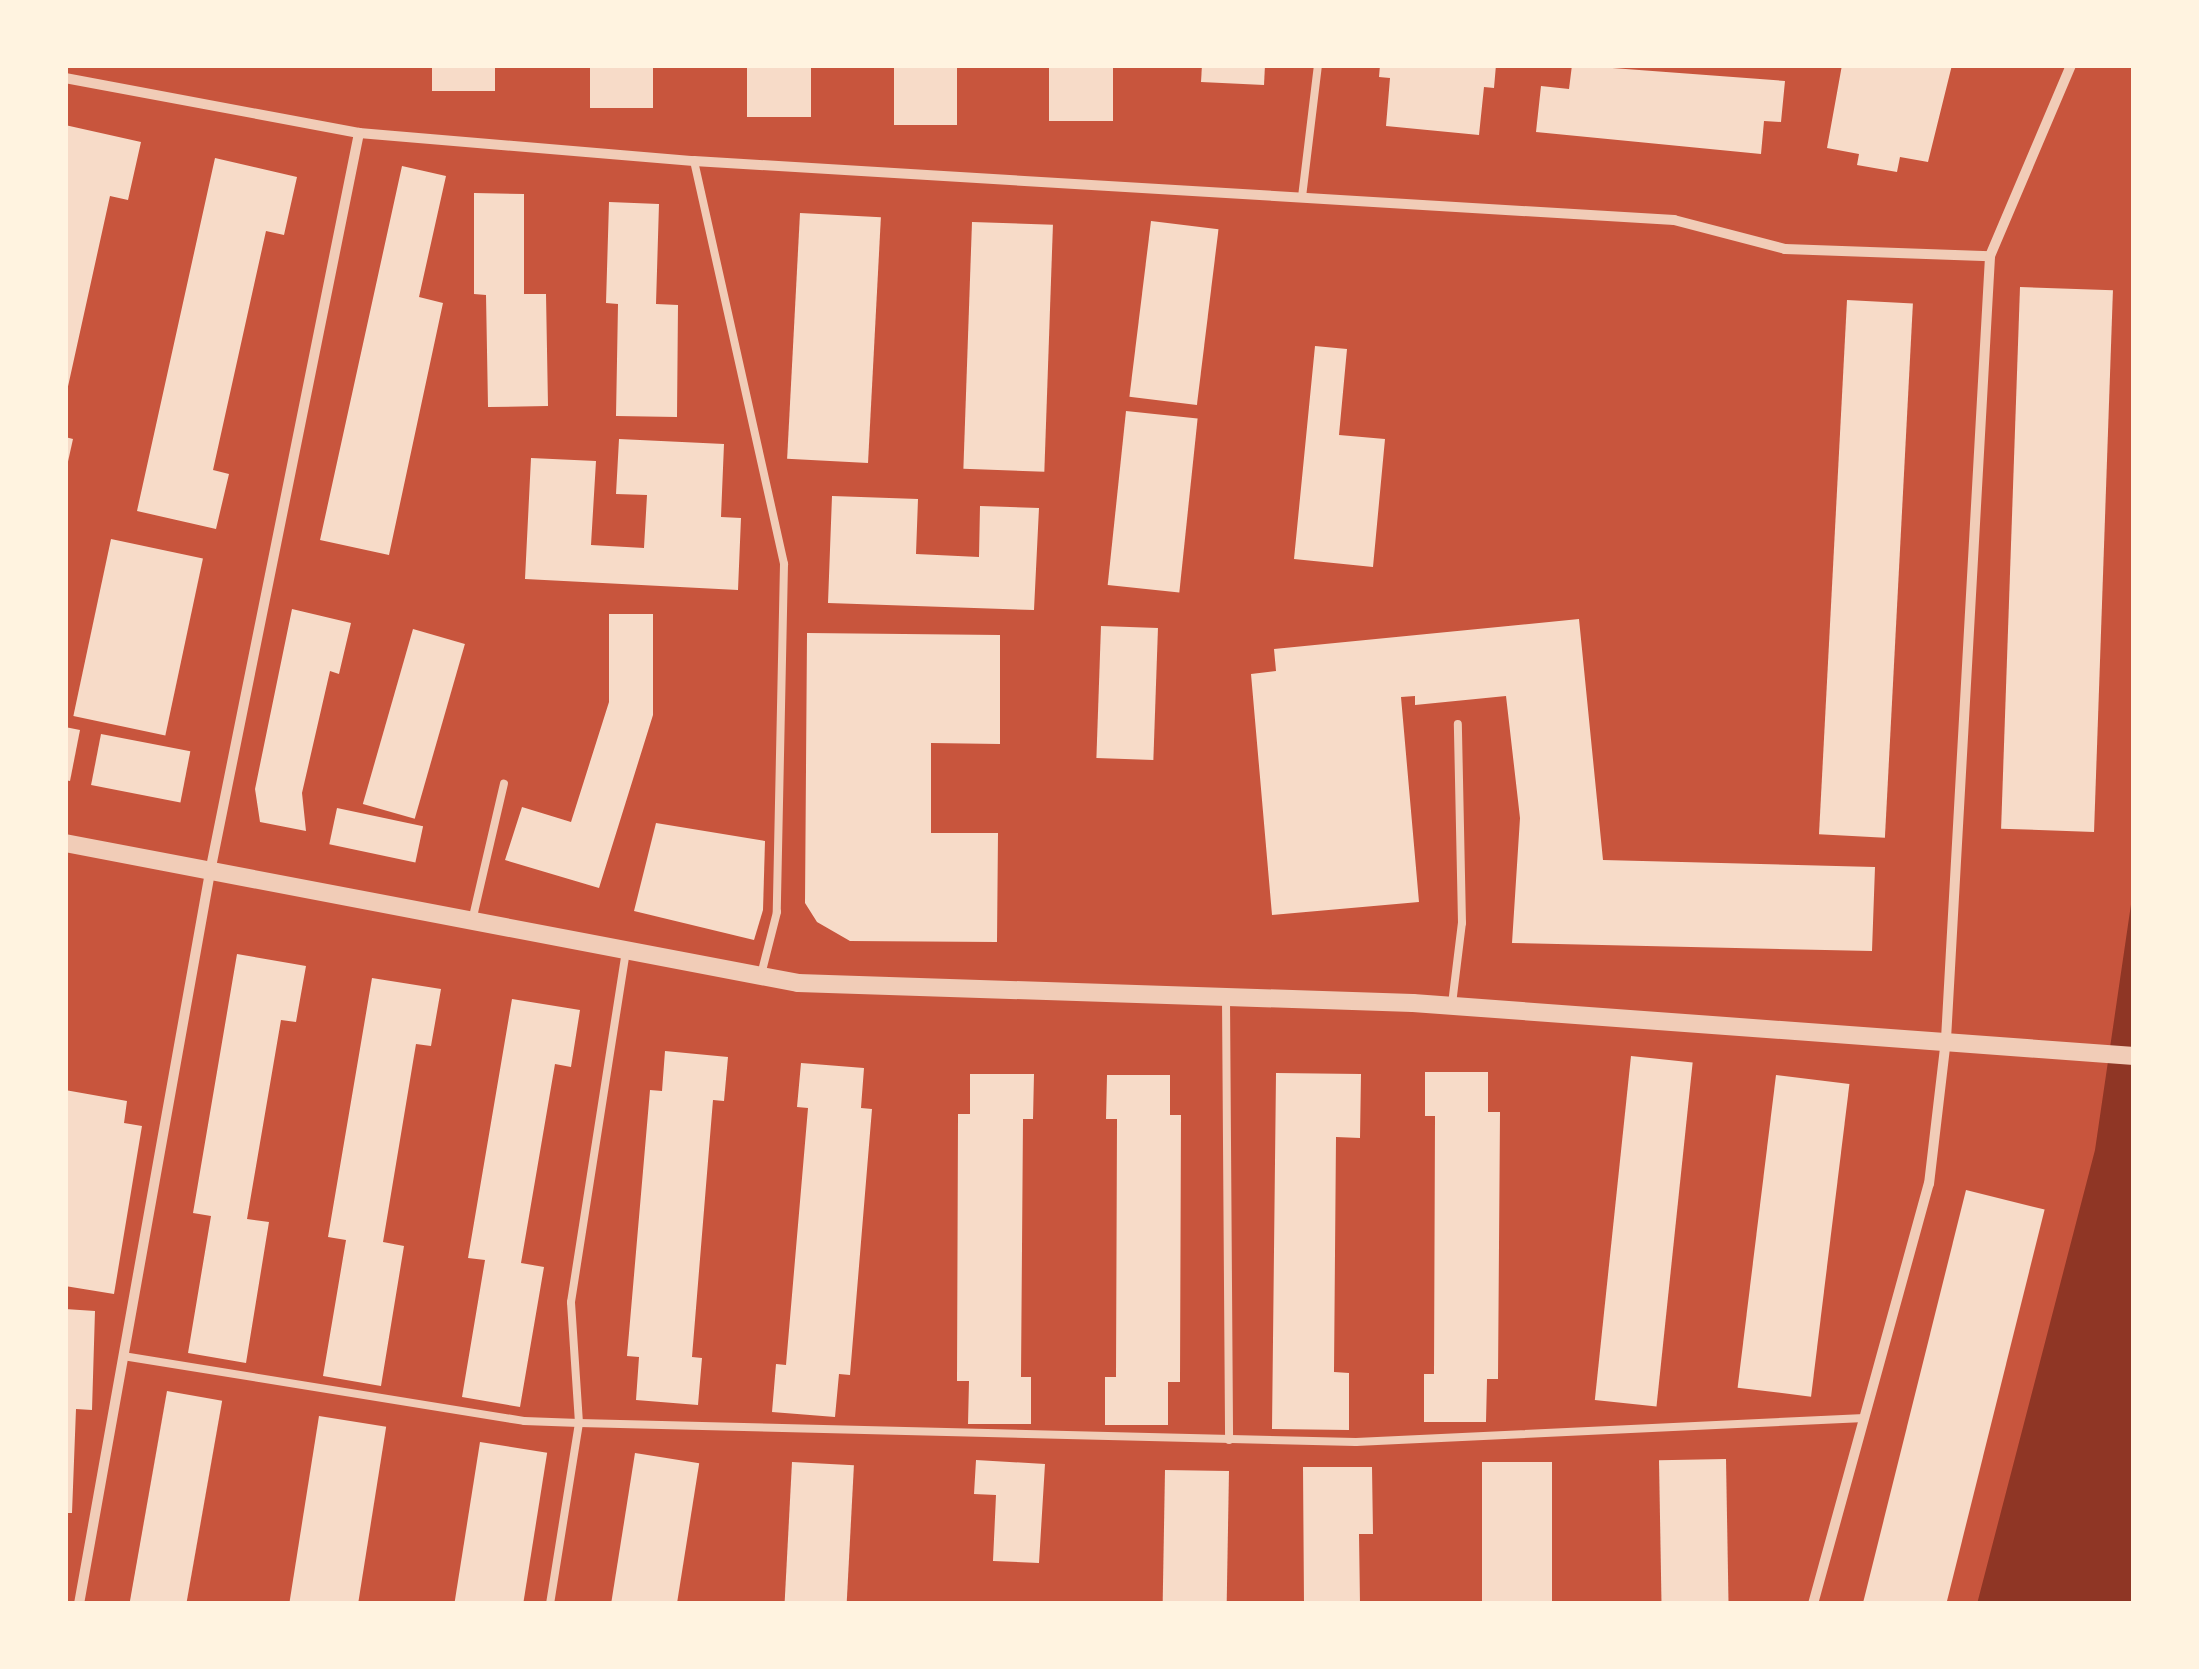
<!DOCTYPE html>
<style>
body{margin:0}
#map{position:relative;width:2199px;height:1669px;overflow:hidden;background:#c8553d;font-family:Spectral,serif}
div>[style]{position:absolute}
.water>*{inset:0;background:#8f3625}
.building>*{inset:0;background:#f7dbc8;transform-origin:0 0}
.service>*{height:8px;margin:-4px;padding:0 4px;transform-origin:4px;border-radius:4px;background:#f1ccb7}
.minor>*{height:10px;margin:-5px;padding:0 5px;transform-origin:5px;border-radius:5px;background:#f1ccb7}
.tertiary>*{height:18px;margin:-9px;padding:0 9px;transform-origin:9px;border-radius:9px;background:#f1ccb7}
span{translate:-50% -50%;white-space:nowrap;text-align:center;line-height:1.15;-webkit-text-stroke:10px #fff3e0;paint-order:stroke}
.frame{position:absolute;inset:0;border:68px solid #fff3e0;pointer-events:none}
</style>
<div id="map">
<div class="water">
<div style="clip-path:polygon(2134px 884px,2134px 1604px,1977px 1604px,2095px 1150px)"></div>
</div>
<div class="building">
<div style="left:432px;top:65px;width:63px;height:26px"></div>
<div style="left:590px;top:65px;width:63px;height:43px"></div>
<div style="left:747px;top:65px;width:64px;height:52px"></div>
<div style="left:894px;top:65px;width:63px;height:60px"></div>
<div style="left:1049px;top:65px;width:64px;height:56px"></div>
<div style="clip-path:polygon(1202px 65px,1265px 65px,1264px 85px,1201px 82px)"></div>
<div style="clip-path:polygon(1380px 65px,1496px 65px,1494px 88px,1484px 87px,1479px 135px,1386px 126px,1390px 78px,1379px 77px)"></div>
<div style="clip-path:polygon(1572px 65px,1785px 81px,1781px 122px,1764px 121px,1761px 154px,1536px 132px,1541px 86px,1569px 89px)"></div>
<div style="clip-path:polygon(1842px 65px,1952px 65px,1928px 162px,1900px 157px,1897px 172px,1857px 165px,1859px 154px,1827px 148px)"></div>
<div style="clip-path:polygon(65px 125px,141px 142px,128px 200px,110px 196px,67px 391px)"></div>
<div style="clip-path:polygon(215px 158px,297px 177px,284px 235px,266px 231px,213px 470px,229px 474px,216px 529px,137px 511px)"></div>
<div style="clip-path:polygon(402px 166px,446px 176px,419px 297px,443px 303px,389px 555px,320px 540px)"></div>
<div style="clip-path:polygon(474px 193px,524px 194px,524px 294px,546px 294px,548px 406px,488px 407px,486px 295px,474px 294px)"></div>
<div style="clip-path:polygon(609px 202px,659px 204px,656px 304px,678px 305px,677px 417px,616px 416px,618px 304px,606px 303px)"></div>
<div style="left:800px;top:213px;width:81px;height:246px;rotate:3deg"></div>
<div style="left:1151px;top:221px;width:68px;height:177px;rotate:7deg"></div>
<div style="left:972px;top:222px;width:81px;height:247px;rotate:2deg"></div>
<div style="left:2020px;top:287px;width:93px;height:542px;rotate:2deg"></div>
<div style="left:1847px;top:300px;width:66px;height:535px;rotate:3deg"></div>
<div style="clip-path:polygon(1315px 346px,1347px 349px,1339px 435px,1385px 439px,1373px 567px,1294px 559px)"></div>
<div style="left:1126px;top:411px;width:72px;height:175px;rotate:6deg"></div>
<div style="clip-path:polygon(65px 437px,73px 439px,67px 466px,65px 466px)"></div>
<div style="clip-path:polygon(619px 439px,724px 444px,721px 517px,741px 518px,738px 590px,525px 579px,531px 458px,596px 461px,591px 545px,644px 548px,647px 495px,616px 494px)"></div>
<div style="clip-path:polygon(832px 496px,918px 499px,916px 554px,979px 557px,980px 506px,1039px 508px,1034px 610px,828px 603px)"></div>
<div style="left:111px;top:539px;width:94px;height:181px;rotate:12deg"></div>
<div style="clip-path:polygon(292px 609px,351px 623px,339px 674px,330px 671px,302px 793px,306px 831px,260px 822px,255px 789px)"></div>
<div style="clip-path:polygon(609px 614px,653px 614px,653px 715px,599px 888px,505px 860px,522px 807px,571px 822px,609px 702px)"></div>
<div style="clip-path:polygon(1579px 619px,1603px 860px,1875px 867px,1872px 951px,1512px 943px,1520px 818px,1506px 696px,1415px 705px,1415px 696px,1401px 697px,1419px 902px,1272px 915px,1251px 674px,1276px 671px,1274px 649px)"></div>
<div style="left:1101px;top:626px;width:57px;height:132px;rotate:2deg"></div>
<div style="left:413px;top:629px;width:54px;height:182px;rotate:16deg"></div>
<div style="clip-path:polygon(807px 633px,1000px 635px,1000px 744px,931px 743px,931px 833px,998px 833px,997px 942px,850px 941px,817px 922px,805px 903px)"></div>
<div style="clip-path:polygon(65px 727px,80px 730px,70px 781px,65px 780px)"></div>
<div style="left:101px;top:734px;width:91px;height:52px;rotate:11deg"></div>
<div style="left:337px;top:808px;width:88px;height:37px;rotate:12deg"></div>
<div style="clip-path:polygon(656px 823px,765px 841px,763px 910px,754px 940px,634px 911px)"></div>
<div style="clip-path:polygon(237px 954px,306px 966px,296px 1022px,281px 1020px,247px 1219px,269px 1222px,246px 1363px,188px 1353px,211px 1216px,193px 1213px)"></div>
<div style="clip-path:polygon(372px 978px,441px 989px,431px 1046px,416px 1044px,383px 1242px,404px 1246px,381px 1386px,323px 1376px,346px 1240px,328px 1237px)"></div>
<div style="clip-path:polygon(512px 999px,580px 1010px,571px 1067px,555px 1064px,521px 1263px,544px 1267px,520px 1407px,462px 1397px,485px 1260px,468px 1258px)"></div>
<div style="clip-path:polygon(665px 1051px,728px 1057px,724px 1101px,713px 1100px,692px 1357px,702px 1358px,698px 1405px,636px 1400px,639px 1357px,627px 1356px,650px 1090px,662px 1091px)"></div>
<div style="left:1631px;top:1056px;width:62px;height:346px;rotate:6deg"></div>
<div style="clip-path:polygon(801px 1063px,864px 1068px,861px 1108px,872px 1109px,850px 1375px,839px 1374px,835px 1417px,772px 1412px,776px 1364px,786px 1365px,808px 1108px,797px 1107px)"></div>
<div style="clip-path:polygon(1425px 1072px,1488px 1072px,1488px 1112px,1500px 1112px,1498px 1379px,1487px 1379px,1486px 1422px,1424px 1422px,1424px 1374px,1434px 1374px,1435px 1116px,1425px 1116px)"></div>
<div style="clip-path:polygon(1276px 1073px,1361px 1074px,1360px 1138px,1336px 1137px,1334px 1372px,1349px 1373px,1349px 1430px,1272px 1429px)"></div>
<div style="clip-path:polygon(970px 1074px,1034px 1074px,1033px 1119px,1023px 1119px,1021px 1377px,1031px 1377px,1031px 1424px,968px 1424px,969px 1381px,957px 1381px,958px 1114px,970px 1114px)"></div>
<div style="clip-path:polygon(1107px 1075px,1170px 1075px,1170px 1115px,1181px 1115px,1180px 1382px,1168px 1382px,1168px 1425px,1105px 1425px,1105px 1377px,1116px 1377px,1117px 1119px,1106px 1119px)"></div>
<div style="left:1776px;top:1075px;width:74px;height:315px;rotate:7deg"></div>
<div style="clip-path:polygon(65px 1090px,127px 1101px,124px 1123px,142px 1126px,114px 1294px,65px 1286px)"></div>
<div style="left:1966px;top:1190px;width:81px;height:428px;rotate:14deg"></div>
<div style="clip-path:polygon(65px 1309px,95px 1311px,92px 1410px,76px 1409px,72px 1513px,65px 1513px)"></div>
<div style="left:167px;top:1391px;width:56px;height:216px;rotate:10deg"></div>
<div style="left:319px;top:1416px;width:68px;height:191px;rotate:9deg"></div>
<div style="left:480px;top:1442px;width:68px;height:164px;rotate:9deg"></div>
<div style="left:635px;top:1453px;width:65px;height:153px;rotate:9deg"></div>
<div style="left:1726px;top:1459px;width:145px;height:67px;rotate:89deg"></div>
<div style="clip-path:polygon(976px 1460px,1045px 1464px,1039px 1563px,993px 1561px,996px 1495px,974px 1494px)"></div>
<div style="left:792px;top:1462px;width:62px;height:142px;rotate:3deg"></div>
<div style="left:1552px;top:1462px;width:142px;height:70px;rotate:90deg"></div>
<div style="clip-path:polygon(1303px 1467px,1372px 1467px,1373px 1534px,1359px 1534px,1360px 1604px,1304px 1604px)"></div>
<div style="left:1165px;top:1470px;width:64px;height:134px;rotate:1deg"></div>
</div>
<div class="service">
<div style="left:694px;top:161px;width:413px;rotate:77.4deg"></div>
<div style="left:784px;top:564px;width:348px;rotate:91.2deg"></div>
<div style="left:777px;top:912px;width:65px;rotate:104.3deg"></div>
<div style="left:1302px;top:197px;width:133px;rotate:-83.1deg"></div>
<div style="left:472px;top:921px;width:141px;rotate:-76.9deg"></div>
<div style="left:1226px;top:999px;width:441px;rotate:89.6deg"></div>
<div style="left:1452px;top:1004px;width:82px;rotate:-83deg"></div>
<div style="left:1462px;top:923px;width:199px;rotate:-91.2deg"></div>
<div style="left:123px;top:1356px;width:406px;rotate:9.2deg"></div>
<div style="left:524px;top:1421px;width:55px;rotate:2.1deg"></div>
<div style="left:579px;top:1423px;width:777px;rotate:1.4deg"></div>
<div style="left:1356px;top:1442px;width:509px;rotate:-2.7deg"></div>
<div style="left:550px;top:1604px;width:183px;rotate:-80.9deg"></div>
<div style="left:579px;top:1423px;width:121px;rotate:-93.8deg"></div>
<div style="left:571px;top:1302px;width:356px;rotate:-81.1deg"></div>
</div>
<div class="minor">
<div style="left:65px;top:78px;width:299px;rotate:10.6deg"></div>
<div style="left:359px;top:133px;width:336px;rotate:4.8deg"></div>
<div style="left:694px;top:161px;width:982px;rotate:3.45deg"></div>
<div style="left:1674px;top:220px;width:115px;rotate:14.6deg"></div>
<div style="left:1785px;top:249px;width:205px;rotate:2deg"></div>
<div style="left:79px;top:1604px;width:744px;rotate:-79.85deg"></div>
<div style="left:210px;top:872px;width:754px;rotate:-78.6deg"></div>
<div style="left:1813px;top:1604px;width:436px;rotate:-74.6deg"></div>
<div style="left:1929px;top:1184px;width:146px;rotate:-83.3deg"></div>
<div style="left:1946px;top:1039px;width:784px;rotate:-86.78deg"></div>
<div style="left:1990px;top:256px;width:207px;rotate:-67deg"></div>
</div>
<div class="tertiary">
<div style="left:65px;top:843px;width:746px;rotate:10.81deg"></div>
<div style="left:798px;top:983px;width:615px;rotate:1.86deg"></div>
<div style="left:1413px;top:1003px;width:723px;rotate:4.2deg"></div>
</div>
<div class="frame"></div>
</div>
